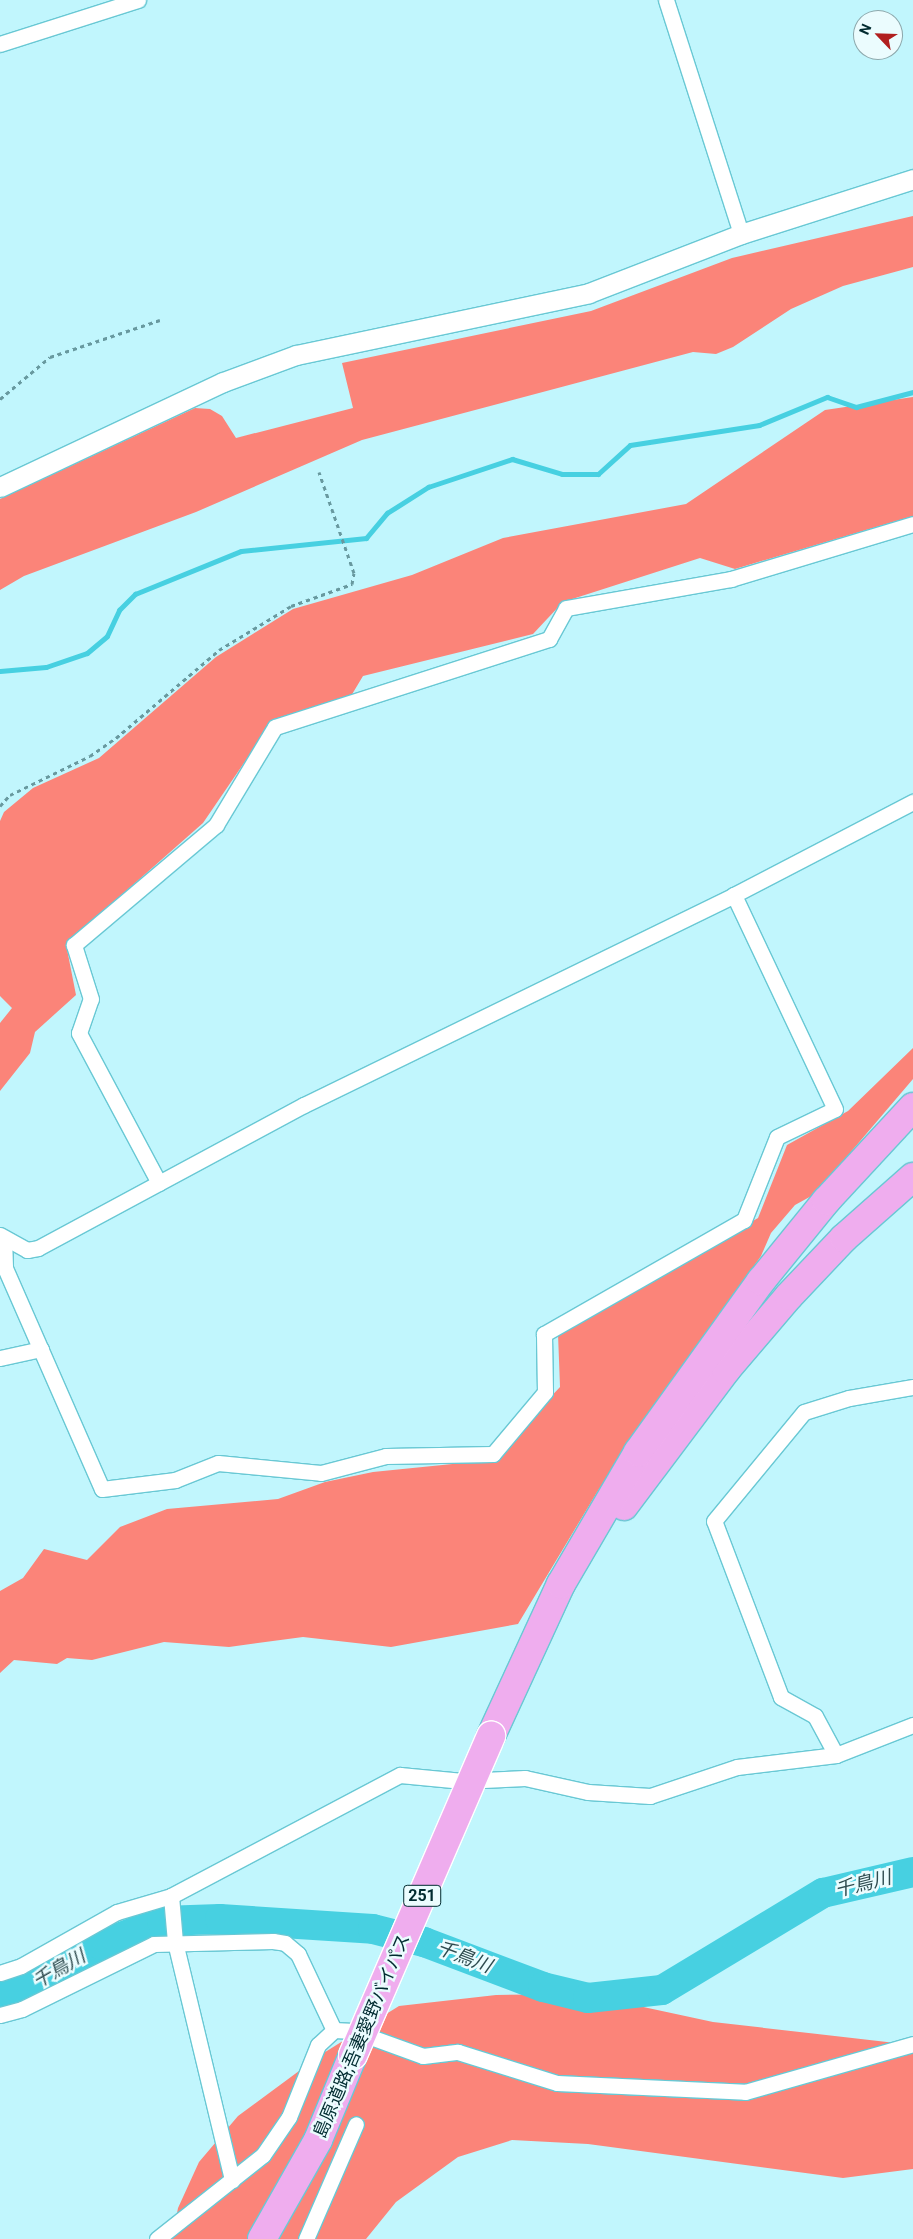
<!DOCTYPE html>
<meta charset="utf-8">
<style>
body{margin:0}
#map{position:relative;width:913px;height:2239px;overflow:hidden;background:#c1f6fd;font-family:Roboto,"Noto Sans JP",sans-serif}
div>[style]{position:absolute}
.forest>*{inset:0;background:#fb8479}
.stream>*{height:5px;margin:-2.5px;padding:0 2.5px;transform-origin:2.5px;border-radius:2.5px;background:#47d0e1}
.river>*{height:30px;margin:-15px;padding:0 15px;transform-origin:15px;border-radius:15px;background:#47d0e1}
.path>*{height:3px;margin-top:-1.5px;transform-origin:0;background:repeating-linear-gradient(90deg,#68999f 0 4px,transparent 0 8px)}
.roads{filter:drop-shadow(1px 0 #69c8d4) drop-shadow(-1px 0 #69c8d4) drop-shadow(0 1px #69c8d4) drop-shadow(0 -1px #69c8d4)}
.minor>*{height:15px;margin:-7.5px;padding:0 7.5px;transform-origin:7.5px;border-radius:7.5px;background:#fff}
.tertiary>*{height:19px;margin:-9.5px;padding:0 9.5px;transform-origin:9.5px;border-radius:9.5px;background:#fff}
.motorway>*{height:28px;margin:-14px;padding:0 14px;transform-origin:14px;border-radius:14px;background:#efadee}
.bridges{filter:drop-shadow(1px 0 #fff) drop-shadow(-1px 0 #fff) drop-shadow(0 1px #fff) drop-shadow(0 -1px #fff)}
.motorway-bridge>*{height:28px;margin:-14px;padding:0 14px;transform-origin:14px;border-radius:14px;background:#efadee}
span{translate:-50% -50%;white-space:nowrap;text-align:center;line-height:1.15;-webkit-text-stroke:5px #ebfcfe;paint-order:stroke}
.shield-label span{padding:1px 4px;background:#ebfcfe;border:1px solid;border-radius:4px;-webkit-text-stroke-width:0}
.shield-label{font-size:16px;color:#002b30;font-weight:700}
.street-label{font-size:18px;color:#002b30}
.water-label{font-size:19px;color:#2e4b4f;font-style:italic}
.north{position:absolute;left:853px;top:10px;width:50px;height:50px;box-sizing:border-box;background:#ebfcfe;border:1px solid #8da8ac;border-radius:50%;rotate:294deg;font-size:14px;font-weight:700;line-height:20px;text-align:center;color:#002b30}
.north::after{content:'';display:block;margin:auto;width:18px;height:22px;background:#b01f1f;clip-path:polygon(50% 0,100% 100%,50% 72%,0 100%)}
</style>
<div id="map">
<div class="forest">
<div style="clip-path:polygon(913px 216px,913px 267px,843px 286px,791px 309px,733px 347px,716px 354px,693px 352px,362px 440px,196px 512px,24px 576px,0 590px,0 499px,195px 408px,210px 409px,222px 416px,236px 438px,353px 408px,342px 363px,591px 311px,732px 258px)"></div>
<div style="clip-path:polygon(913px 397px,913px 516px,735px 569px,700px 558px,563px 602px,533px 634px,363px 676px,351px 696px,274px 719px,203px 823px,66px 944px,76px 995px,35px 1032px,30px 1053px,0 1091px,0 1023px,12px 1008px,0 996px,0 821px,4px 812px,33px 788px,99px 758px,216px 657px,293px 609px,412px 575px,503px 538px,686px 504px,825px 410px)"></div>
<div style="clip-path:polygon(913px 1048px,913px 1079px,815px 1194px,795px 1205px,771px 1233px,761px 1256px,599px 1489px,518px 1624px,391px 1647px,303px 1637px,229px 1647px,164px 1642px,92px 1660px,67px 1658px,57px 1664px,14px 1660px,0 1673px,0 1591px,23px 1578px,44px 1549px,87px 1560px,120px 1527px,167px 1509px,278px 1499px,325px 1482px,373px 1472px,492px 1460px,560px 1387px,558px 1334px,758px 1218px,787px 1145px,848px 1111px)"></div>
<div style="clip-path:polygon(583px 1994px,713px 2022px,913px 2045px,913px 2169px,843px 2178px,588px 2144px,512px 2140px,458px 2157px,396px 2202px,366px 2239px,172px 2239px,178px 2208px,199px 2162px,238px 2116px,322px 2054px,399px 2006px,496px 1995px)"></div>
</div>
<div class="stream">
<div style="left:0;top:671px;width:46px;rotate:-5deg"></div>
<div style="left:46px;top:667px;width:43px;rotate:-18.9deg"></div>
<div style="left:87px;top:653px;width:26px;rotate:-40deg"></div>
<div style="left:107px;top:636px;width:29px;rotate:-65deg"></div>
<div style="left:119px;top:610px;width:23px;rotate:-45deg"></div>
<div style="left:135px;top:594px;width:114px;rotate:-22.1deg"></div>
<div style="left:241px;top:551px;width:126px;rotate:-5.9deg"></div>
<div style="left:366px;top:538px;width:33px;rotate:-50deg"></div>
<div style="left:387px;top:513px;width:49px;rotate:-32.4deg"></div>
<div style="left:428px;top:487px;width:89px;rotate:-18.4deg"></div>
<div style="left:512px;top:459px;width:52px;rotate:16.7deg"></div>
<div style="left:562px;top:474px;width:36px"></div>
<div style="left:598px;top:474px;width:43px;rotate:-42.2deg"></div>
<div style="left:630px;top:445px;width:131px;rotate:-8.8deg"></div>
<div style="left:759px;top:425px;width:74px;rotate:-22.4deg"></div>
<div style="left:827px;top:397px;width:31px;rotate:19deg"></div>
<div style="left:856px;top:407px;width:59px;rotate:-14.7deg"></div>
</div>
<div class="river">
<div style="left:0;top:1996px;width:13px;rotate:-9deg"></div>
<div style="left:13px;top:1994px;width:101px;rotate:-29.1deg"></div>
<div style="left:101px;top:1945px;width:66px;rotate:-21.5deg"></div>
<div style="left:162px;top:1921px;width:58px;rotate:-2deg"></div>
<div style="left:220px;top:1919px;width:153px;rotate:3.7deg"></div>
<div style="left:373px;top:1929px;width:53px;rotate:14.3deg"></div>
<div style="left:424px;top:1942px;width:127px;rotate:20.7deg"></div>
<div style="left:543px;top:1987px;width:46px;rotate:13.7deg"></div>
<div style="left:588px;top:1998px;width:74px;rotate:-6.2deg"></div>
<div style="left:662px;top:1990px;width:188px;rotate:-31.1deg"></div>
<div style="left:823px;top:1893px;width:92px;rotate:-13.1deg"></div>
</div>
<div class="path">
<div style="left:0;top:399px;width:65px;rotate:-40deg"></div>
<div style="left:50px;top:357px;width:116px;rotate:-18.6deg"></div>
<div style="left:0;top:806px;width:15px;rotate:-48deg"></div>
<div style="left:10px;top:795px;width:89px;rotate:-26deg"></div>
<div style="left:90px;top:756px;width:32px;rotate:-35deg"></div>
<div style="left:116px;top:738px;width:135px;rotate:-40.5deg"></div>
<div style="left:219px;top:650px;width:84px;rotate:-31.4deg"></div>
<div style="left:291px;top:606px;width:65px;rotate:-19.8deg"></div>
<div style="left:352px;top:584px;width:11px;rotate:-80deg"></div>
<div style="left:354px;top:573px;width:107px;rotate:-109.1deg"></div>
</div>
<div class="roads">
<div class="minor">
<div style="left:666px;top:0;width:246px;rotate:72.2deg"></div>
<div style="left:0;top:44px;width:145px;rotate:-17.7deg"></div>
<div style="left:159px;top:1183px;width:170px;rotate:-118.1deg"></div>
<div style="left:79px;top:1033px;width:36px;rotate:-71deg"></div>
<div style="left:91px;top:999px;width:57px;rotate:-107.5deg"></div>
<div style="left:74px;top:945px;width:186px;rotate:-40.2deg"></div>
<div style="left:216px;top:825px;width:114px;rotate:-59deg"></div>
<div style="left:275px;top:727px;width:288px;rotate:-17.8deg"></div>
<div style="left:549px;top:639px;width:35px;rotate:-61deg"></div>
<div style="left:566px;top:608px;width:168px;rotate:-10deg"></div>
<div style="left:731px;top:579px;width:190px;rotate:-16.8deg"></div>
<div style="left:0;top:1235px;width:31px;rotate:29deg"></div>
<div style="left:27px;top:1250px;width:11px;rotate:-10deg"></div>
<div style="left:38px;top:1248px;width:302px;rotate:-28.3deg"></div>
<div style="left:304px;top:1105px;width:479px;rotate:-26deg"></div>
<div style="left:734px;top:895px;width:202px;rotate:-27.5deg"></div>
<div style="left:4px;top:1238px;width:30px;rotate:88deg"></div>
<div style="left:5px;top:1268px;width:241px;rotate:66.3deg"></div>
<div style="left:102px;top:1489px;width:74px;rotate:-7deg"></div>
<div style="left:175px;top:1480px;width:46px;rotate:-21.6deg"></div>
<div style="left:218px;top:1463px;width:103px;rotate:5.5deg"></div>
<div style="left:321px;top:1473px;width:67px;rotate:-14.7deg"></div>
<div style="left:386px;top:1456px;width:107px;rotate:-1.1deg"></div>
<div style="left:493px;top:1454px;width:81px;rotate:-50deg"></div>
<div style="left:545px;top:1392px;width:58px;rotate:-91deg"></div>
<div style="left:544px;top:1334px;width:230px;rotate:-29.7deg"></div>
<div style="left:744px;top:1220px;width:89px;rotate:-68.3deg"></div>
<div style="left:777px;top:1137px;width:64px;rotate:-25.8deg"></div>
<div style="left:835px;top:1109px;width:237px;rotate:-115.3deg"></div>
<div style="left:0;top:1358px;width:42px;rotate:-12.4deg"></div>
<div style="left:836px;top:1755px;width:44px;rotate:-118.3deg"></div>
<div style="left:815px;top:1716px;width:39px;rotate:-151deg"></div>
<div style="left:781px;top:1697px;width:188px;rotate:-110.8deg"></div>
<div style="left:714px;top:1521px;width:141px;rotate:-50.5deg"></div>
<div style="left:804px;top:1412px;width:47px;rotate:-17.3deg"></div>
<div style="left:849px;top:1398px;width:65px;rotate:-9.8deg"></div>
<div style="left:171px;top:1896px;width:46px;rotate:85deg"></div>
<div style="left:175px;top:1942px;width:245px;rotate:76.5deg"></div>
<div style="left:0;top:1973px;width:22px;rotate:-18deg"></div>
<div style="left:21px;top:1966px;width:110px;rotate:-29.4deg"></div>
<div style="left:117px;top:1912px;width:56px;rotate:-16.5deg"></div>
<div style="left:171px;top:1896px;width:259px;rotate:-27.9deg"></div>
<div style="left:400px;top:1775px;width:63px;rotate:5.4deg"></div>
<div style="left:463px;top:1781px;width:62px;rotate:-2.8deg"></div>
<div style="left:525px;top:1778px;width:65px;rotate:12.5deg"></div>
<div style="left:588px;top:1792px;width:62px;rotate:3.7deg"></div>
<div style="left:650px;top:1796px;width:92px;rotate:-18.4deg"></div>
<div style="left:737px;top:1767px;width:100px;rotate:-6.9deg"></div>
<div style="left:836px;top:1755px;width:83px;rotate:-21.3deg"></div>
<div style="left:0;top:2015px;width:23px;rotate:-15deg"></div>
<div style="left:22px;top:2009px;width:147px;rotate:-26.2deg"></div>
<div style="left:154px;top:1944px;width:119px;rotate:-1.4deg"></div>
<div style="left:273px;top:1941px;width:12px;rotate:9deg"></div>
<div style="left:285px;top:1943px;width:17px;rotate:40deg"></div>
<div style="left:298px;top:1954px;width:84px;rotate:64.7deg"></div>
<div style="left:157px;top:2239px;width:135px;rotate:-38.4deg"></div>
<div style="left:263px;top:2155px;width:46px;rotate:-55.6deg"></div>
<div style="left:289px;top:2117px;width:78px;rotate:-68.1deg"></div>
<div style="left:318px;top:2045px;width:22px;rotate:-43deg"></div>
<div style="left:334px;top:2030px;width:20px;rotate:3deg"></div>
<div style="left:354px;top:2031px;width:73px;rotate:19.9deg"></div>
<div style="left:423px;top:2056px;width:35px;rotate:-7deg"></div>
<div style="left:458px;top:2052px;width:104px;rotate:17.4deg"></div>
<div style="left:557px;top:2083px;width:188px;rotate:2.7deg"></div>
<div style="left:745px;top:2092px;width:175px;rotate:-15.9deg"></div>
<div style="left:306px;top:2239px;width:125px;rotate:-66.5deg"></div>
</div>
<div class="tertiary">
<div style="left:0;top:487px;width:246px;rotate:-25.2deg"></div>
<div style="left:223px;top:382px;width:78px;rotate:-20.3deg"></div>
<div style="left:296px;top:355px;width:299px;rotate:-11.9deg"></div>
<div style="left:589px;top:293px;width:163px;rotate:-21.2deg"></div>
<div style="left:741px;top:234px;width:181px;rotate:-17.7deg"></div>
</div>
<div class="motorway">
<div style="left:624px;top:1506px;width:170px;rotate:-53.1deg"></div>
<div style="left:726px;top:1370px;width:97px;rotate:-49.6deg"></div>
<div style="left:789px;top:1296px;width:80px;rotate:-46.5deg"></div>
<div style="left:844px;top:1238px;width:92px;rotate:-41.5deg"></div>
<div style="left:491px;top:1736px;width:167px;rotate:-65.3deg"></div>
<div style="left:561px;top:1584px;width:153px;rotate:-59.7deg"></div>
<div style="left:638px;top:1452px;width:211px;rotate:-54.3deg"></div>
<div style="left:761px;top:1281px;width:103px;rotate:-50.9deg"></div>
<div style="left:826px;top:1201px;width:128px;rotate:-47.2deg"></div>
<div style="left:262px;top:2239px;width:114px;rotate:-60.5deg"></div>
<div style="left:318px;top:2140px;width:92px;rotate:-67.6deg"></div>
</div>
</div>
<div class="bridges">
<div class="motorway-bridge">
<div style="left:353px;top:2055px;width:348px;rotate:-66.6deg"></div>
</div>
</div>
<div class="shield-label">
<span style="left:422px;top:1896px">251</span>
</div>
<div class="street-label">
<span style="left:362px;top:2036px;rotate:-67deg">島原道路;吾妻愛野バイパス</span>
</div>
<div class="water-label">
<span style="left:863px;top:1884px;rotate:-14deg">千鳥川</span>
<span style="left:464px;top:1957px;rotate:21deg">千鳥川</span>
<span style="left:59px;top:1969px;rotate:-30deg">千鳥川</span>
</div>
<div class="north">N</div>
</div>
